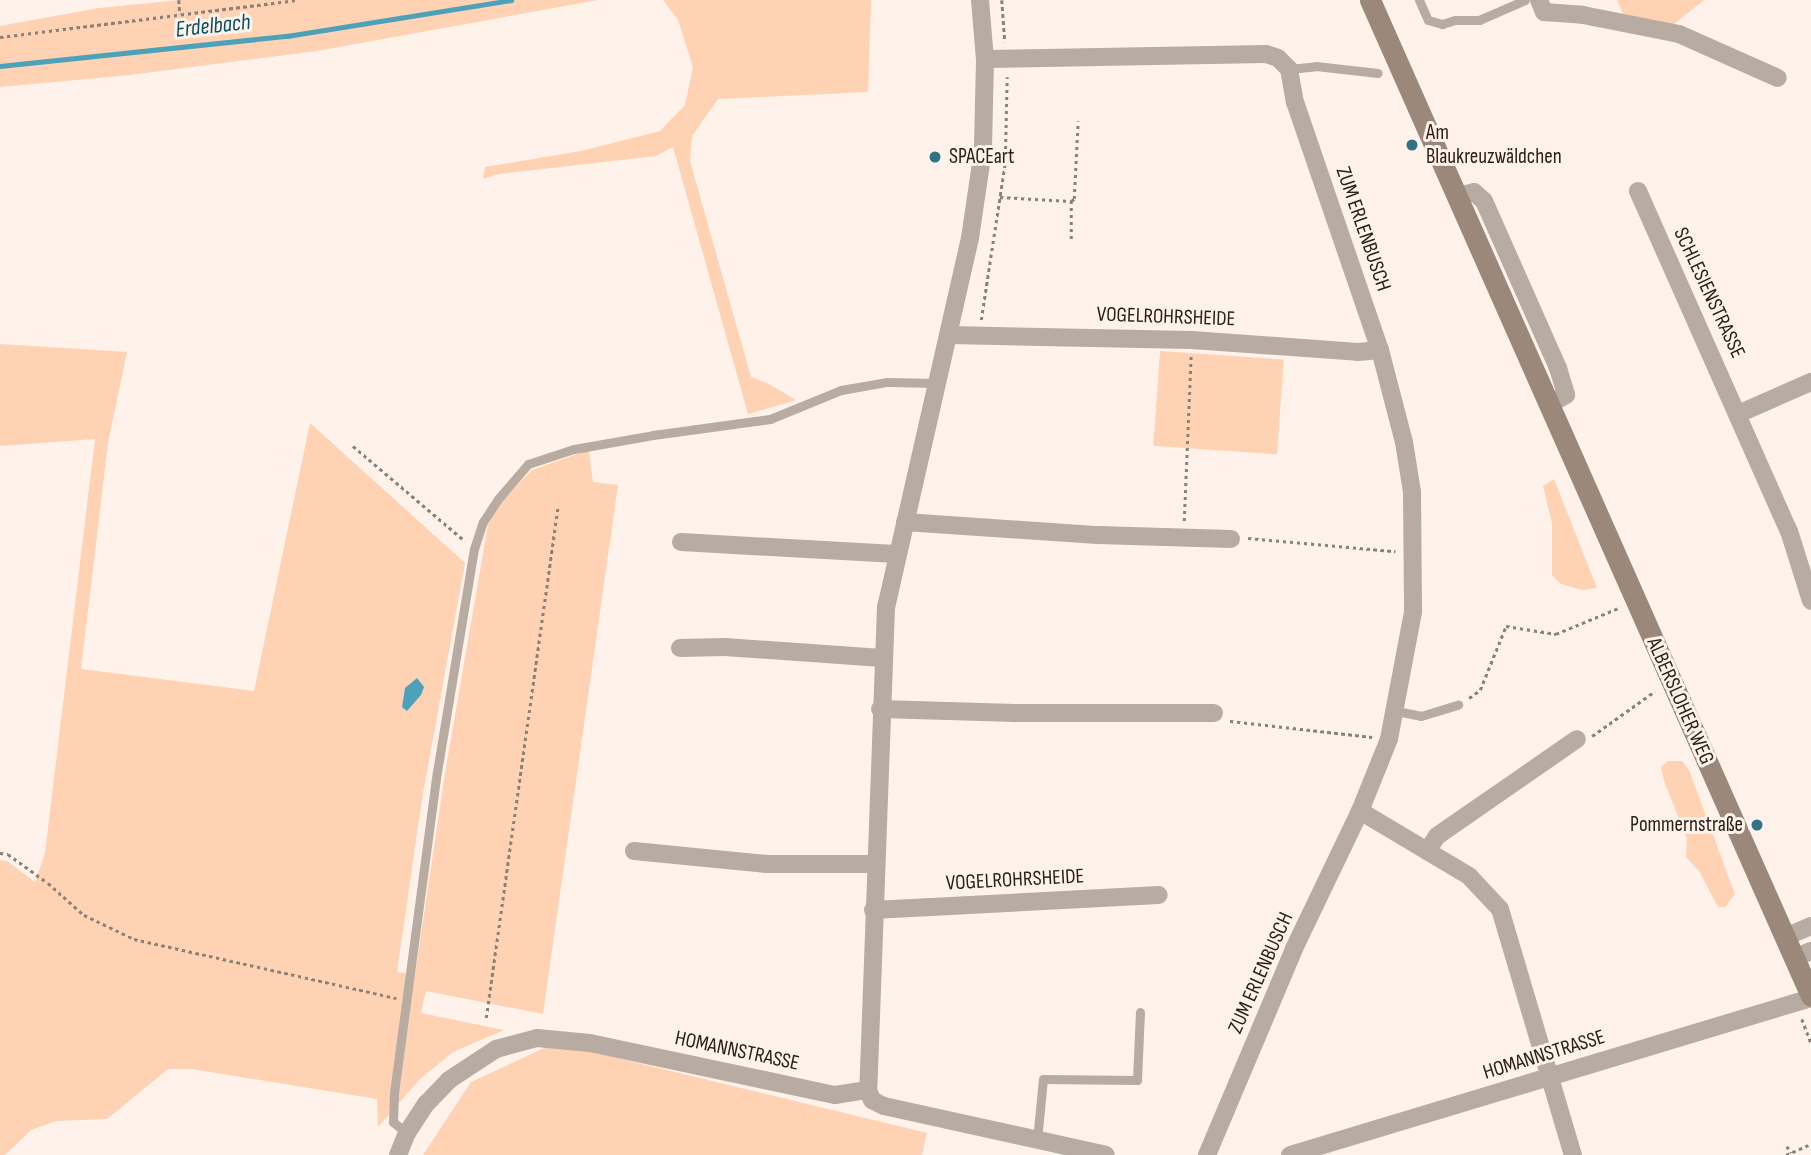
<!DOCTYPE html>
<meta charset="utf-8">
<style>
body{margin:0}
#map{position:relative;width:1811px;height:1155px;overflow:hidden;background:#fef2ea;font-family:"Sofia Sans Condensed",sans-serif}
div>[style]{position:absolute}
.green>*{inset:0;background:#fed2b3;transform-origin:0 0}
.water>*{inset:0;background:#4da2ba}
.stream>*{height:4.5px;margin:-2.25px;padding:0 2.25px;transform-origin:2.25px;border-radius:2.25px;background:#4da2ba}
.path>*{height:2.5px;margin-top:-1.25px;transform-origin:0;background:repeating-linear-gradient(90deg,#8c8179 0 3.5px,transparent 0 7px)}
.lane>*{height:9px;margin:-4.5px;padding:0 4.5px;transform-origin:4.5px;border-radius:4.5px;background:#b8aba2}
.street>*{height:18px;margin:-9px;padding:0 9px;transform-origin:9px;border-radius:9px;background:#b8aba2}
.secondary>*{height:21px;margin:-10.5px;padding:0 10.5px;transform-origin:10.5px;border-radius:10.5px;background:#9b887b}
.dots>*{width:19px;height:19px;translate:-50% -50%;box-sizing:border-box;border:4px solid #fef2ea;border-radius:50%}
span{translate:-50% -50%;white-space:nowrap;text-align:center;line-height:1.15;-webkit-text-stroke:6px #fef2ea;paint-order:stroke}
.poi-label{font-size:21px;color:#2b2018}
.left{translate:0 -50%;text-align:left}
.right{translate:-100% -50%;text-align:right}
.street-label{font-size:21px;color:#2b2018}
.water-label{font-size:23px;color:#055163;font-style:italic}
</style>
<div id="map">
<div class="green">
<div style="clip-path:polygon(180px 0,598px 0,317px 51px,130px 75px,0 87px,0 26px,99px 8px)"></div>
<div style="clip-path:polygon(663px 0,871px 0,868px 92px,718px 99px,692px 136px,690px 161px,751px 377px,769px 384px,796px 400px,748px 414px,673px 147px,656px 156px,499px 174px,483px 179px,485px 167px,581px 151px,660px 131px,685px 105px,693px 67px,678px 20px)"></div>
<div style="clip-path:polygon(1617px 0,1704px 0,1673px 25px,1623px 14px)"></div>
<div style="clip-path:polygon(0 344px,127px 352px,108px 443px,81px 669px,254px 691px,310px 423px,465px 563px,422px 799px,397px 972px,415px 975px,445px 773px,488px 525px,503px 500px,532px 470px,589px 450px,593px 482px,618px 485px,543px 1014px,426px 991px,421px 1013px,504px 1030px,453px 1052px,420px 1079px,378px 1127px,377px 1099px,192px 1069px,168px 1069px,107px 1119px,56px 1121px,31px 1130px,5px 1155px,0 1155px,0 860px,7px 861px,35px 882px,45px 853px,95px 439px,0 446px)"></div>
<div style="left:1160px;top:351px;width:124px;height:95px;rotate:4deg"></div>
<div style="clip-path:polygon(1554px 479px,1597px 588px,1582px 590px,1561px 584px,1552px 575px,1552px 523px,1543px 486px)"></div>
<div style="clip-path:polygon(1668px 761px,1682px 761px,1689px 770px,1735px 894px,1725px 907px,1718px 907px,1699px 871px,1686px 857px,1687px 839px,1664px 781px,1661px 767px)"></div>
<div style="clip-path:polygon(555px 1043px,927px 1133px,922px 1155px,423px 1155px,471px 1082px)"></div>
</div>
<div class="water">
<div style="clip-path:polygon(417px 678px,424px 687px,421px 695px,407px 711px,402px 707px,405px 688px)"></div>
</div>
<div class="stream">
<div style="left:0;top:66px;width:289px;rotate:-6deg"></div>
<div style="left:287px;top:36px;width:227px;rotate:-9.1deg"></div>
</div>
<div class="path">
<div style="left:179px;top:0;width:14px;rotate:86deg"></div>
<div style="left:1002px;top:0;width:42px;rotate:85.9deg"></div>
<div style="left:0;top:37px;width:297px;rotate:-7.1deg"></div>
<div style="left:1000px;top:197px;width:71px;rotate:3.2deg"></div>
<div style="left:1071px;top:201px;width:4px;rotate:-34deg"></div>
<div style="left:1074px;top:199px;width:78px;rotate:-87.1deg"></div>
<div style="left:1071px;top:239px;width:38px;rotate:-90deg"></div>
<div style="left:981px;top:320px;width:159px;rotate:-81.3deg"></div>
<div style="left:1005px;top:163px;width:86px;rotate:-88.7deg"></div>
<div style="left:353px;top:446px;width:147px;rotate:40.3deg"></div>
<div style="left:1184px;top:521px;width:165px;rotate:-87.6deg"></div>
<div style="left:1248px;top:538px;width:148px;rotate:5.1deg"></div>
<div style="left:1469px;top:698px;width:14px;rotate:-36deg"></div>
<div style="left:1480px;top:690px;width:69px;rotate:-67.9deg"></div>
<div style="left:1506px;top:626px;width:51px;rotate:9.1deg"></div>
<div style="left:1556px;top:634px;width:70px;rotate:-22.6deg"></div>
<div style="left:1230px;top:721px;width:143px;rotate:6.4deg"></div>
<div style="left:1592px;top:736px;width:77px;rotate:-35.5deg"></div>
<div style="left:0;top:853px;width:8px;rotate:7deg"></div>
<div style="left:8px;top:854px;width:49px;rotate:35.9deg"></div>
<div style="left:48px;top:883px;width:48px;rotate:41.6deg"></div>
<div style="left:84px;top:915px;width:55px;rotate:25.6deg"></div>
<div style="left:134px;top:939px;width:269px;rotate:12.7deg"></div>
<div style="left:486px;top:1018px;width:517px;rotate:-82deg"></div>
<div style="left:1802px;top:1019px;width:25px;rotate:69deg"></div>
<div style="left:1787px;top:1146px;width:8px;rotate:60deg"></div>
<div style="left:1786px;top:1155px;width:27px;rotate:-24deg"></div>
</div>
<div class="lane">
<div style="left:1419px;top:0;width:22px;rotate:66deg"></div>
<div style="left:1428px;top:20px;width:15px;rotate:16deg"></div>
<div style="left:1442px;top:24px;width:14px;rotate:-17deg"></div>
<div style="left:1455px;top:20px;width:24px"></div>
<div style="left:1479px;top:20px;width:50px;rotate:-23.5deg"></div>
<div style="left:1289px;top:69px;width:27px;rotate:-6deg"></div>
<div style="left:1316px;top:66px;width:62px;rotate:6.4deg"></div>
<div style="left:1396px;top:711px;width:25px;rotate:11deg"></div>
<div style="left:1421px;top:716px;width:39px;rotate:-17deg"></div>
<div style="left:407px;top:1133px;width:18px;rotate:-142deg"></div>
<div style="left:393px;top:1122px;width:29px;rotate:-88deg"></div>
<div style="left:394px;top:1093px;width:324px;rotate:-82.4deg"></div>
<div style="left:437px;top:772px;width:226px;rotate:-80.6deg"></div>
<div style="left:474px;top:549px;width:28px;rotate:-72deg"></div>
<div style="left:483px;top:522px;width:27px;rotate:-57deg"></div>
<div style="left:498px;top:499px;width:46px;rotate:-49.4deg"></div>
<div style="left:528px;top:464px;width:48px;rotate:-18.1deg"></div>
<div style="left:574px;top:449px;width:80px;rotate:-10deg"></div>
<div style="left:653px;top:435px;width:118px;rotate:-7.8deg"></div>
<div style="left:770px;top:419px;width:77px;rotate:-22.2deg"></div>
<div style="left:841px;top:390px;width:47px;rotate:-9.9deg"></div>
<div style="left:887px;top:382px;width:51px;rotate:1.1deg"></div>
<div style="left:1037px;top:1140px;width:61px;rotate:-84.4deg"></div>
<div style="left:1043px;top:1079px;width:94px;rotate:0.6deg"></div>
<div style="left:1137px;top:1080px;width:68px;rotate:-87.5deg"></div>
</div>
<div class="street">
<div style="left:980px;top:0;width:59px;rotate:85.2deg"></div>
<div style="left:985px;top:59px;width:91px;rotate:91.3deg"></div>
<div style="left:983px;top:150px;width:89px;rotate:98.4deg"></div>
<div style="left:970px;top:238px;width:378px;rotate:102.8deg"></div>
<div style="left:886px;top:607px;width:483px;rotate:92.1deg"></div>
<div style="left:868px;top:1090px;width:11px;rotate:68deg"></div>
<div style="left:872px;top:1100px;width:13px;rotate:27deg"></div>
<div style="left:884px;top:1106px;width:227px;rotate:12.4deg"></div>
<div style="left:1539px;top:0;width:13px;rotate:67deg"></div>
<div style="left:1544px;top:12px;width:39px;rotate:4deg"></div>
<div style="left:1583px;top:15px;width:98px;rotate:11.2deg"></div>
<div style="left:1679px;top:34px;width:108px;rotate:24deg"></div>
<div style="left:985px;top:59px;width:281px;rotate:-1deg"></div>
<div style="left:1266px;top:54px;width:13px;rotate:18deg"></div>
<div style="left:1278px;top:58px;width:16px;rotate:45deg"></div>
<div style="left:1289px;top:69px;width:34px;rotate:80deg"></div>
<div style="left:1295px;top:102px;width:262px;rotate:71.1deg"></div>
<div style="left:1380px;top:350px;width:95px;rotate:75.4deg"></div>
<div style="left:1404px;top:442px;width:51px;rotate:80.9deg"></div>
<div style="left:1412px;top:492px;width:120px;rotate:89.5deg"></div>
<div style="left:1413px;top:612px;width:129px;rotate:100.7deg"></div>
<div style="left:1389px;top:739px;width:78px;rotate:111.9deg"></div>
<div style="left:1360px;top:811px;width:153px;rotate:115.6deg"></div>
<div style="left:1294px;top:949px;width:224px;rotate:112.9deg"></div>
<div style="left:1638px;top:191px;width:372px;rotate:66.1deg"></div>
<div style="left:1789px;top:531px;width:73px;rotate:72.6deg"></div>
<div style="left:1457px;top:196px;width:17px;rotate:-13deg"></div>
<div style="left:1474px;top:192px;width:13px;rotate:42deg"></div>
<div style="left:1484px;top:201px;width:183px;rotate:66.1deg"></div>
<div style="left:1558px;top:368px;width:28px;rotate:73deg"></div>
<div style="left:1566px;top:395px;width:20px;rotate:150deg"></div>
<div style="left:950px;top:335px;width:242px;rotate:1.2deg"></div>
<div style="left:1192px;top:340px;width:166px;rotate:4.1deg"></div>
<div style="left:1358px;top:352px;width:22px;rotate:-5deg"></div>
<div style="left:1738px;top:414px;width:80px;rotate:-23.7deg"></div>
<div style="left:905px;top:522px;width:193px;rotate:3.9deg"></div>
<div style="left:1098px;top:535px;width:133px;rotate:1.7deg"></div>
<div style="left:681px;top:542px;width:215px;rotate:3.2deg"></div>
<div style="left:680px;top:648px;width:45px;rotate:-1.3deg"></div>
<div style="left:725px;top:647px;width:157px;rotate:4deg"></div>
<div style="left:880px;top:709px;width:135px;rotate:1.7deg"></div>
<div style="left:1015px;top:713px;width:199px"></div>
<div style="left:1360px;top:811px;width:127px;rotate:30.8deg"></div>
<div style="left:1469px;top:876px;width:45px;rotate:46.8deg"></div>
<div style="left:1500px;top:909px;width:257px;rotate:73.5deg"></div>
<div style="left:634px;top:851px;width:134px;rotate:5.6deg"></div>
<div style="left:767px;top:864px;width:108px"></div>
<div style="left:1427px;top:851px;width:18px;rotate:-56deg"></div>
<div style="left:1437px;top:836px;width:170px;rotate:-34.7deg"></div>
<div style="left:873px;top:910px;width:286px;rotate:-3deg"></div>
<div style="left:1785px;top:937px;width:28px;rotate:-23deg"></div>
<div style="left:1795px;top:958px;width:17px;rotate:-24deg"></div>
<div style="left:398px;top:1155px;width:24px;rotate:-68deg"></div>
<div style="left:407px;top:1133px;width:35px;rotate:-57deg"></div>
<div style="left:426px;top:1104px;width:33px;rotate:-46deg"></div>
<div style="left:449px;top:1080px;width:56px;rotate:-33.4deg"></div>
<div style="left:496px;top:1049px;width:42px;rotate:-15deg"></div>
<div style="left:537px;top:1038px;width:53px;rotate:5.4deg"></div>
<div style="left:590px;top:1043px;width:250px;rotate:12deg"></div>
<div style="left:835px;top:1095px;width:33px;rotate:-9deg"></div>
<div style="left:1290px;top:1155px;width:544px;rotate:-16.77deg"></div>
</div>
<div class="secondary">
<div style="left:1370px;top:0;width:1089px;rotate:66.12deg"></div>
</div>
<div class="dots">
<div style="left:1412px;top:145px;background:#317285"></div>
<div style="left:935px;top:157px;background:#317285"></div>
<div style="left:1757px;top:825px;background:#317285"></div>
</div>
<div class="poi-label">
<span class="left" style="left:1426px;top:145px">Am<br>Blaukreuzwäldchen</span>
<span class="left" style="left:949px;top:157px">SPACEart</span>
<span class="right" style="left:1743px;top:825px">Pommernstraße</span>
</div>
<div class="street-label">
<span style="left:1363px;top:229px;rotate:71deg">ZUM ERLENBUSCH</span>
<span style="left:1709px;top:293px;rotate:65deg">SCHLESIENSTRASSE</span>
<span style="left:1166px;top:317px;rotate:2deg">VOGELROHRSHEIDE</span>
<span style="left:1680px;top:701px;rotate:66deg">ALBERSLOHER WEG</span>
<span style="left:1015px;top:880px;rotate:-3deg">VOGELROHRSHEIDE</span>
<span style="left:1261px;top:973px;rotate:-66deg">ZUM ERLENBUSCH</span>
<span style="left:737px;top:1051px;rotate:12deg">HOMANNSTRASSE</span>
<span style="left:1544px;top:1055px;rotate:-17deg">HOMANNSTRASSE</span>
</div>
<div class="water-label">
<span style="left:213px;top:26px;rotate:-6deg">Erdelbach</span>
</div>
</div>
